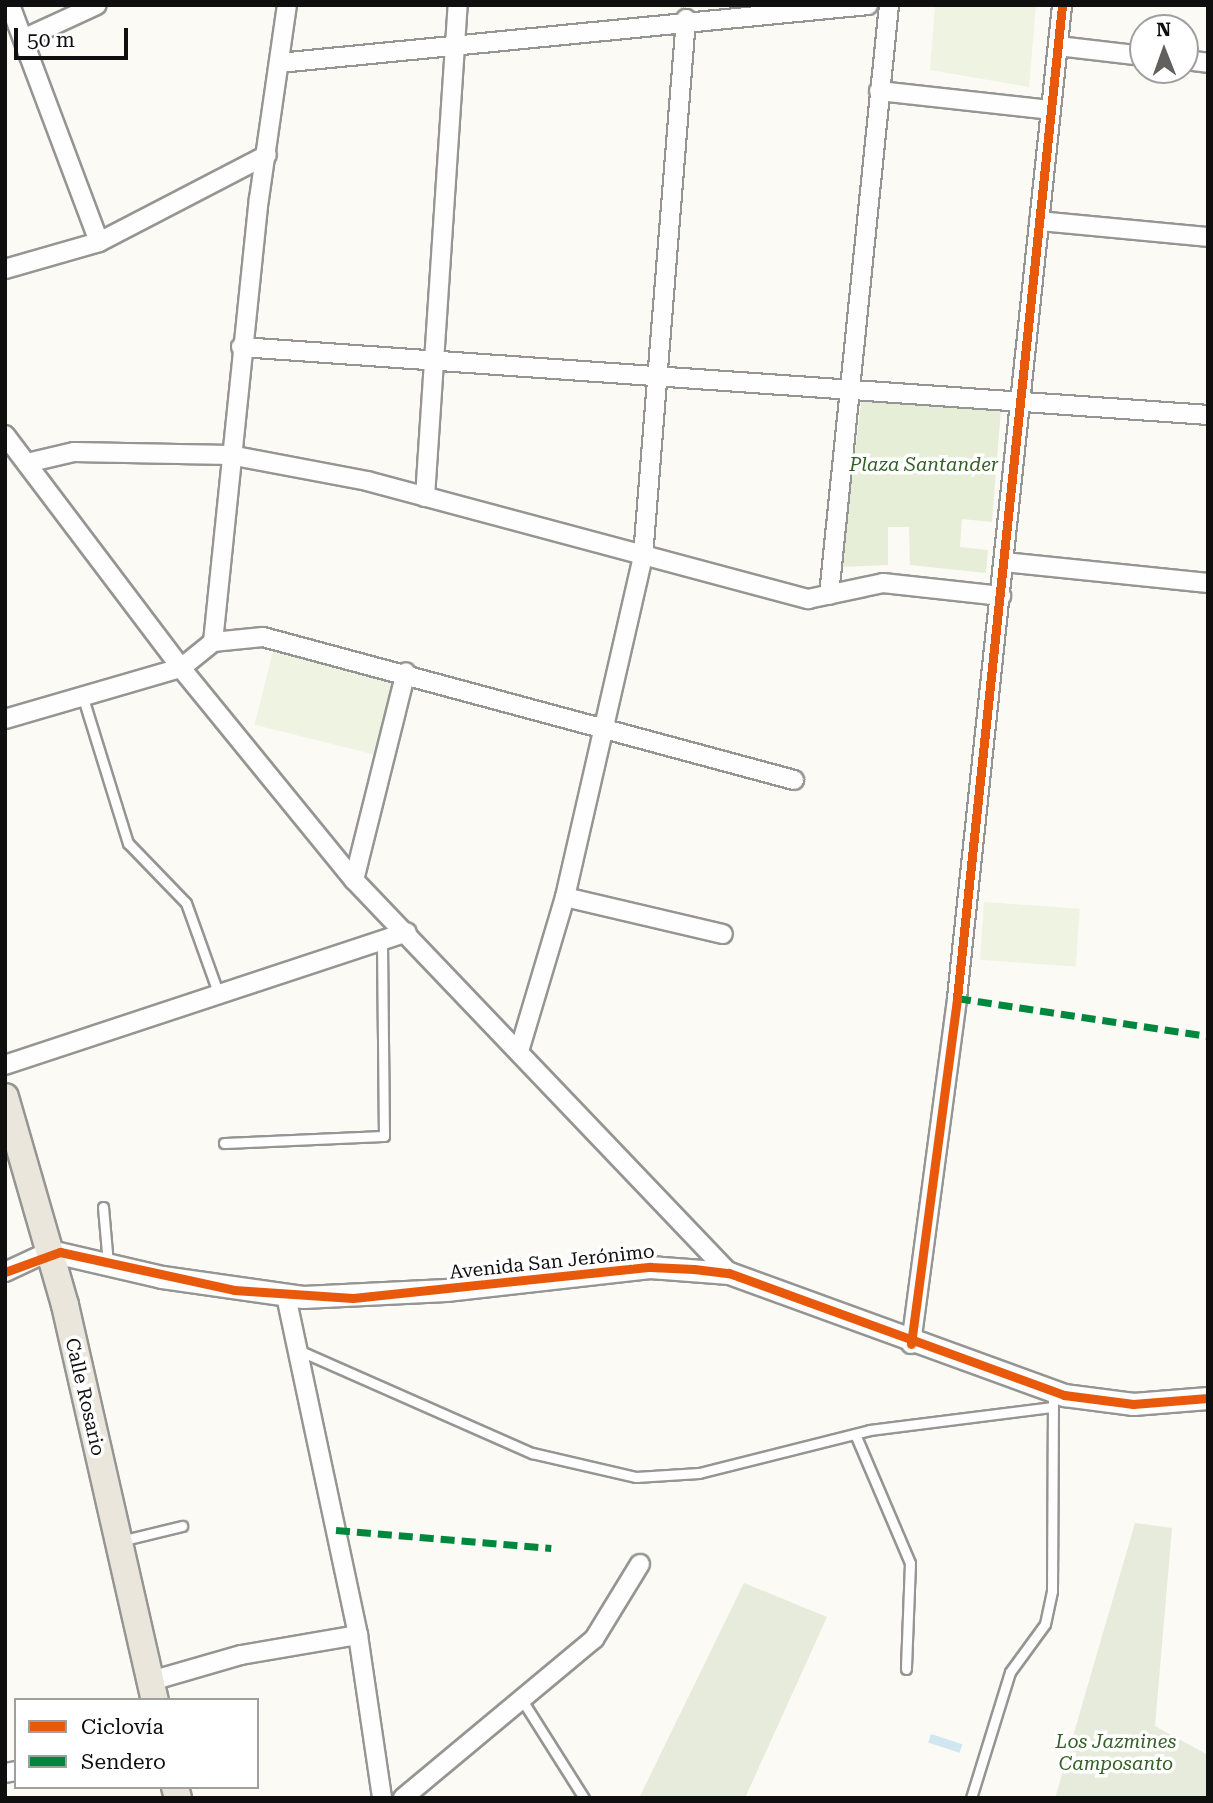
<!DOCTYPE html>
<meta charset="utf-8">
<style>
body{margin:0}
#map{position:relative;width:1213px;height:1803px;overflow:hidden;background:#fbfaf5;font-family:"Roboto Serif",serif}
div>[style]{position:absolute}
.green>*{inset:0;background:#e6eed8}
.cemetery>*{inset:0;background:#e7ebdb}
.pitch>*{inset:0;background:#eff3e1;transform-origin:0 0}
.water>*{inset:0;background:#d0e7f1;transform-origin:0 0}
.roads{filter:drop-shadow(2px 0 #959593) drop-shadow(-2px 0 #959593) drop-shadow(0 2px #959593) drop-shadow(0 -2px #959593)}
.service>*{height:9px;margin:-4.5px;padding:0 4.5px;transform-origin:4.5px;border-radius:4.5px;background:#fefefe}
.minor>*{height:18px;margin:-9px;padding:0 9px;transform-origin:9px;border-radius:9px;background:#fefefe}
.tertiary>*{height:21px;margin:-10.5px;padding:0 10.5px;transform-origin:10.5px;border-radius:10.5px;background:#fefefe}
.primary>*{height:26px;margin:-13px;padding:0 13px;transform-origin:13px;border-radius:13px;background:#eae6dc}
.quiet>*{height:7px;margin-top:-3.5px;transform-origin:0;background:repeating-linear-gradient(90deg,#00873e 0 14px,transparent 0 21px)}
.cycleway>*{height:9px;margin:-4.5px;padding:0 4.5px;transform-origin:4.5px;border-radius:4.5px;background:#e8590c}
span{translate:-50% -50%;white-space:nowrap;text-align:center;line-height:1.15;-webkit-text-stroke:7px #fff;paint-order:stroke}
.park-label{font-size:19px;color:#356027;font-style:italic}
.street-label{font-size:19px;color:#0f0f0f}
.frame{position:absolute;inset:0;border:7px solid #0f0f0f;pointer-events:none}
.legend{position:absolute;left:14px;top:1698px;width:245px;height:91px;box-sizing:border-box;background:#fff;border:2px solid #9f9f9f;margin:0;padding:9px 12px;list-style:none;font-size:21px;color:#0f0f0f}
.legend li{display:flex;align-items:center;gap:14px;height:35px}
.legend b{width:35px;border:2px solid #9f9f9f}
.north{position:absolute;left:1129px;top:14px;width:70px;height:70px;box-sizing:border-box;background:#fff;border:2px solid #9f9f9f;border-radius:50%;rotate:359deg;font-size:19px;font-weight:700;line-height:28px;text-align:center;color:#0f0f0f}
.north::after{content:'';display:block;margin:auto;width:24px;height:32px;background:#626160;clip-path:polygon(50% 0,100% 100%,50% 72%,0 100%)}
.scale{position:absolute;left:14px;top:28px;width:114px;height:32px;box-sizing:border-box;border:4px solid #0f0f0f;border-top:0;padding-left:9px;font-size:21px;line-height:24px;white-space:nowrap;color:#0f0f0f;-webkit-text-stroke:5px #fff;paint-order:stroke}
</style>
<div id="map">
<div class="green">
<div style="clip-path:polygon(862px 395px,1001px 408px,992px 522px,962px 519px,960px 547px,988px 550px,986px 573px,910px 565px,909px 527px,888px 527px,888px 565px,841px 567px)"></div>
</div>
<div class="cemetery">
<div style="clip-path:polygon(1135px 1523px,1172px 1528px,1155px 1726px,1208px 1755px,1208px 1798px,1055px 1798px)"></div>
<div style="clip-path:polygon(744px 1583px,827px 1617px,745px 1798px,639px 1798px)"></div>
</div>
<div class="pitch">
<div style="clip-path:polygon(935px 5px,1036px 5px,1029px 87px,930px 70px)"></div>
<div style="left:273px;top:651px;width:123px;height:76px;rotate:14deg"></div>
<div style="left:984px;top:902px;width:96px;height:58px;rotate:4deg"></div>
</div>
<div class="water">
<div style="left:931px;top:1734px;width:33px;height:9px;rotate:18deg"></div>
</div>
<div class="roads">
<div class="service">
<div style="left:83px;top:698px;width:152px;rotate:72.8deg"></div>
<div style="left:128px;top:843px;width:83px;rotate:46deg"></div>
<div style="left:186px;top:903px;width:98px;rotate:70.3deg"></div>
<div style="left:224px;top:1143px;width:160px;rotate:-2.5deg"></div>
<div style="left:384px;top:1136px;width:195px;rotate:-90.6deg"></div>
<div style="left:103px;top:1207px;width:57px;rotate:85deg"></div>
<div style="left:298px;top:1350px;width:256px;rotate:23.8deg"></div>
<div style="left:532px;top:1453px;width:107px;rotate:13deg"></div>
<div style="left:636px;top:1477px;width:63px;rotate:-3.6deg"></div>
<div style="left:699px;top:1473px;width:176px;rotate:-14.1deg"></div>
<div style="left:870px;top:1430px;width:184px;rotate:-7.2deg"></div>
<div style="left:855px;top:1434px;width:140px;rotate:66.9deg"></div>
<div style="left:910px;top:1563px;width:106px;rotate:92.2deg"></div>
<div style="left:120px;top:1541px;width:64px;rotate:-13.6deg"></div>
<div style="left:522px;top:1700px;width:116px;rotate:57.7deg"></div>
<div style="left:971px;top:1798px;width:132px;rotate:-72.8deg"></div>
<div style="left:1010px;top:1672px;width:59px;rotate:-53.9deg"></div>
<div style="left:1045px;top:1624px;width:34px;rotate:-78deg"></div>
<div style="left:1052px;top:1591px;width:190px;rotate:-89.7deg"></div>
</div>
<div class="minor">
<div style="left:10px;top:5px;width:253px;rotate:69.4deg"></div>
<div style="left:23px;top:39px;width:81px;rotate:-24.7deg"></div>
<div style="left:1058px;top:46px;width:86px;rotate:6.7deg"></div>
<div style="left:1185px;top:60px;width:23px;rotate:7deg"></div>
<div style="left:279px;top:63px;width:592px;rotate:-5.62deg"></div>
<div style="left:879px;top:91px;width:172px;rotate:6.3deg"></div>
<div style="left:1039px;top:221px;width:170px;rotate:5.4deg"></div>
<div style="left:5px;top:269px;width:98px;rotate:-16deg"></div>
<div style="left:99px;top:242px;width:189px;rotate:-27.4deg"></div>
<div style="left:241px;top:347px;width:969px;rotate:4.02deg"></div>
<div style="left:5px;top:435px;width:292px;rotate:52.9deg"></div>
<div style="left:181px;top:668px;width:274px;rotate:50.8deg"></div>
<div style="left:354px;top:880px;width:543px;rotate:46.34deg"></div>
<div style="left:27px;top:463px;width:48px;rotate:-13.2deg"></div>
<div style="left:74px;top:452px;width:156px;rotate:1.1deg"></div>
<div style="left:230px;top:455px;width:139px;rotate:10.7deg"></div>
<div style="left:367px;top:481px;width:457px;rotate:15deg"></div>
<div style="left:808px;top:599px;width:77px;rotate:-12deg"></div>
<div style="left:883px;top:583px;width:119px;rotate:6.3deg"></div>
<div style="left:425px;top:497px;width:493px;rotate:-86.2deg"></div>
<div style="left:1004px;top:562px;width:205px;rotate:5.9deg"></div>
<div style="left:829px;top:595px;width:593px;rotate:-84.19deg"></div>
<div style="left:213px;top:642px;width:50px;rotate:-5.7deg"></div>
<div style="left:263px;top:637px;width:550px;rotate:15.07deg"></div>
<div style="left:5px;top:719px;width:183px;rotate:-16.2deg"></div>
<div style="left:181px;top:668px;width:41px;rotate:-39.1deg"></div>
<div style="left:213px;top:642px;width:445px;rotate:-84.1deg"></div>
<div style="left:259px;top:199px;width:196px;rotate:-81.8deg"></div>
<div style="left:354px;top:880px;width:214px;rotate:-76deg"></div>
<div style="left:565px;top:897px;width:162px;rotate:13.2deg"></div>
<div style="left:520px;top:1048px;width:158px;rotate:-73.4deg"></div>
<div style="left:565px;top:897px;width:350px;rotate:-77.1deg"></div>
<div style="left:643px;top:556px;width:539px;rotate:-85.42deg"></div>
<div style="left:5px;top:1065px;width:423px;rotate:-18.3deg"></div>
<div style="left:5px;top:1272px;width:50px;rotate:-25deg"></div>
<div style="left:286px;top:1296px;width:347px;rotate:78deg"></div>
<div style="left:911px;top:1344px;width:349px;rotate:-82.4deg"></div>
<div style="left:957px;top:998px;width:999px;rotate:-83.96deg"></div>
<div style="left:151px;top:1681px;width:94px;rotate:-16.1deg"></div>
<div style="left:241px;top:1655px;width:119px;rotate:-9.7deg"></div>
<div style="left:358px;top:1635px;width:165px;rotate:81.6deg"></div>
<div style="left:5px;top:1773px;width:11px;rotate:-10deg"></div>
<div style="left:403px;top:1798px;width:249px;rotate:-39.8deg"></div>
<div style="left:594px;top:1639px;width:88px;rotate:-58.5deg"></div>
</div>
<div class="tertiary">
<div style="left:50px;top:1251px;width:115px;rotate:13.1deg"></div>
<div style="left:162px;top:1277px;width:142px;rotate:8.1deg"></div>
<div style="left:303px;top:1297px;width:143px;rotate:-2.8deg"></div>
<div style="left:446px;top:1290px;width:205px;rotate:-6.4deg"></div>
<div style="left:650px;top:1267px;width:79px;rotate:4.3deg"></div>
<div style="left:729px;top:1273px;width:357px;rotate:20deg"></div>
<div style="left:1064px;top:1395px;width:70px;rotate:7.4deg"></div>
<div style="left:1133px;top:1404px;width:75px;rotate:-4.6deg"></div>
</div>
<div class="primary">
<div style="left:5px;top:1097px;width:216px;rotate:73.9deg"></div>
<div style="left:65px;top:1305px;width:405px;rotate:77.2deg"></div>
<div style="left:175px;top:1787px;width:11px;rotate:75deg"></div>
</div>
</div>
<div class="quiet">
<div style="left:957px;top:998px;width:254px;rotate:8.6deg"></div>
<div style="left:336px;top:1530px;width:216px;rotate:4.8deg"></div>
</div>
<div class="cycleway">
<div style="left:5px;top:1272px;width:59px;rotate:-20deg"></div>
<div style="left:60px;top:1252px;width:178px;rotate:12.3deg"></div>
<div style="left:234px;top:1290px;width:119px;rotate:3.8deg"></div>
<div style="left:353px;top:1298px;width:299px;rotate:-6deg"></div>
<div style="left:650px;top:1267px;width:44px;rotate:2.6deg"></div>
<div style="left:694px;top:1269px;width:35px;rotate:7deg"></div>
<div style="left:729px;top:1273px;width:357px;rotate:20deg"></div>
<div style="left:1064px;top:1395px;width:70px;rotate:7.4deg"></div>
<div style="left:1133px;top:1404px;width:75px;rotate:-4.6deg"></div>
<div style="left:911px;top:1344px;width:349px;rotate:-82.4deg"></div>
<div style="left:957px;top:998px;width:999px;rotate:-83.96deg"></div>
</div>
<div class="park-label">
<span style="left:924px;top:465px">Plaza Santander</span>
<span style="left:1116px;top:1753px">Los Jazmines<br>Camposanto</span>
</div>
<div class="street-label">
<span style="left:552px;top:1262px;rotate:-6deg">Avenida San Jerónimo</span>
<span style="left:85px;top:1397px;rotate:77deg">Calle Rosario</span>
</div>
<div class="frame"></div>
<ul class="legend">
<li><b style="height:9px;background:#e8590c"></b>Ciclovía</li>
<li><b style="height:9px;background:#00873e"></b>Sendero</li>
</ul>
<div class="north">N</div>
<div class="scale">50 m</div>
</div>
